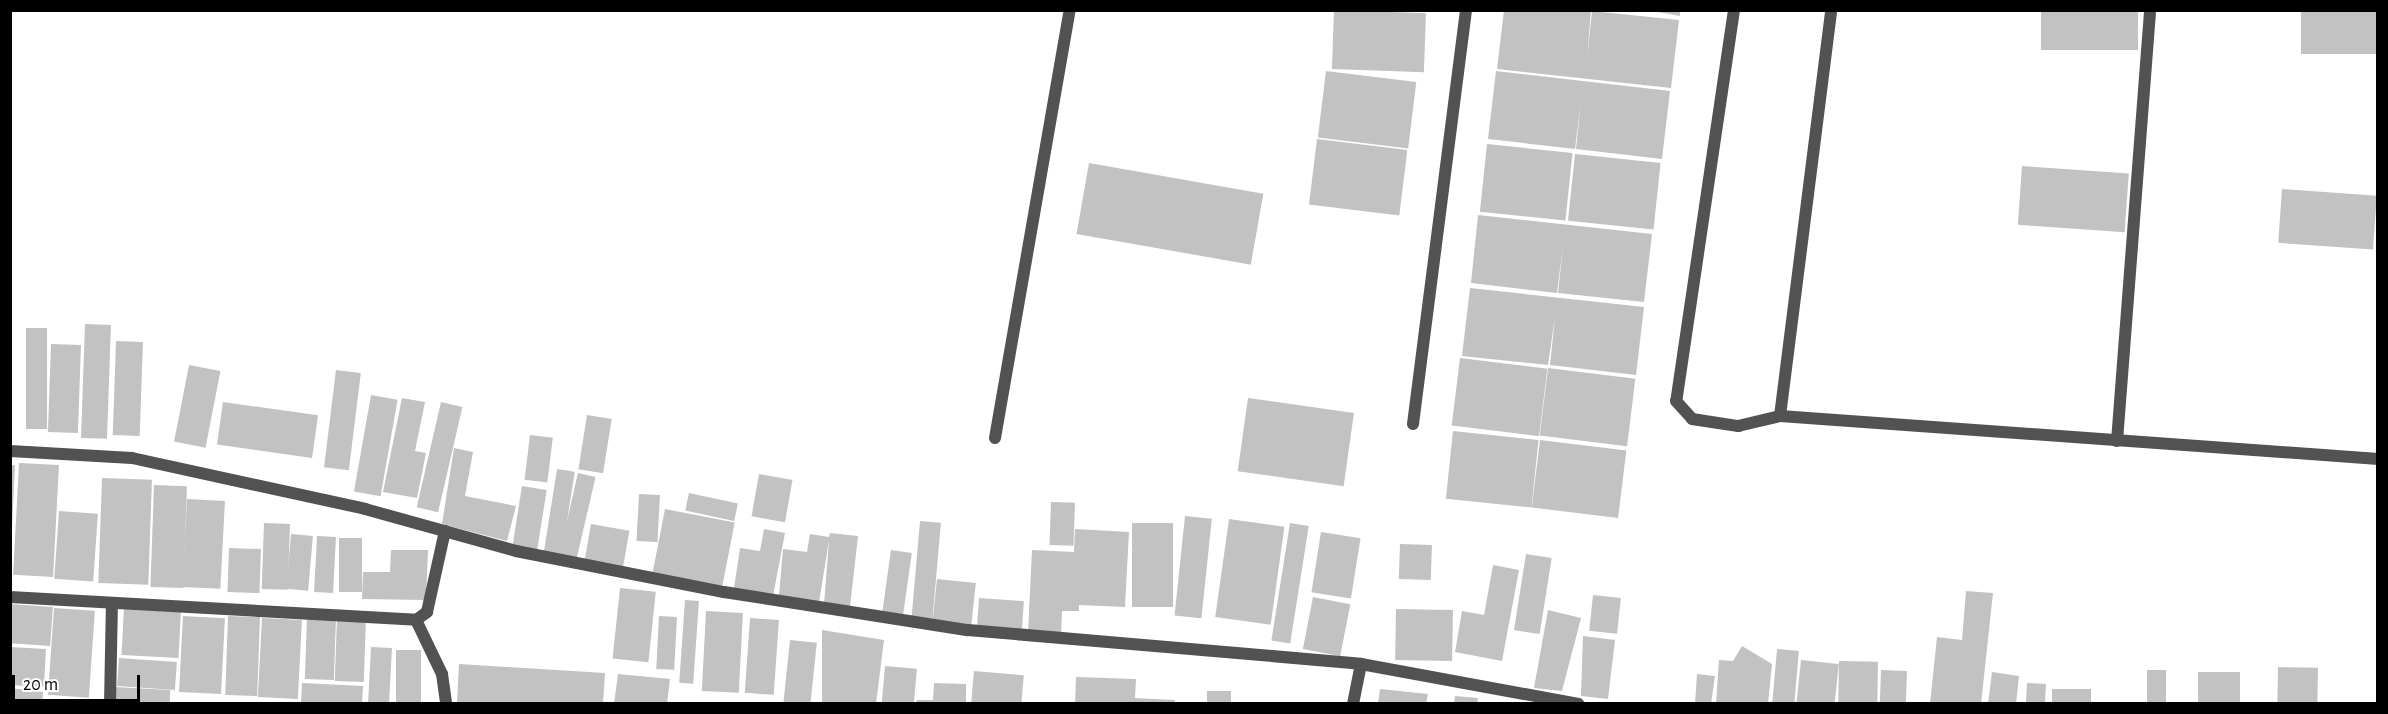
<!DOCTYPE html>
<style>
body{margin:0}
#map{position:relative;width:2388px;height:714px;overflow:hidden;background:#fff;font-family:"Alegreya Sans",sans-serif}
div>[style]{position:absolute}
.building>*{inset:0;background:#c2c2c2;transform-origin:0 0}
.street>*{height:12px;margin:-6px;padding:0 6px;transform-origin:6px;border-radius:6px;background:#525252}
span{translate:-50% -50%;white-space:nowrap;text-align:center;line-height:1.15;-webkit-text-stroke:4.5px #fff;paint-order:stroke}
.frame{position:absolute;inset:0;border:12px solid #000;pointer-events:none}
.scale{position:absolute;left:12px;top:675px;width:128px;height:27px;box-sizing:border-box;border:3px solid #000;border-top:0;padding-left:8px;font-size:18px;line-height:21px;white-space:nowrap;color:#000;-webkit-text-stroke:4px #fff;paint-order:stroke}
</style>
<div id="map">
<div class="building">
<div style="left:1334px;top:10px;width:92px;height:59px;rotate:2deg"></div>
<div style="clip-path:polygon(1504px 10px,1591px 10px,1587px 59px,1592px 11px,1679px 20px,1671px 88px,1497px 69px)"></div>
<div style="clip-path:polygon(1647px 10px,1680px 10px,1680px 16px)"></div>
<div style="left:2041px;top:10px;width:97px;height:40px"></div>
<div style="left:2301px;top:10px;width:77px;height:44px"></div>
<div style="left:1326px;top:71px;width:91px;height:67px;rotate:7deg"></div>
<div style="clip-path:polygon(1496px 71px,1670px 91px,1662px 159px,1576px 149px,1581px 100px,1575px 149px,1488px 139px)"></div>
<div style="left:1317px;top:139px;width:91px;height:66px;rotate:7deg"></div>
<div style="left:1487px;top:144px;width:86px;height:68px;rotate:6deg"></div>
<div style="left:1575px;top:154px;width:86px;height:67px;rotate:6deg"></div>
<div style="left:1089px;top:163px;width:177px;height:72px;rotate:10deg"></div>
<div style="left:2022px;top:166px;width:107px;height:59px;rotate:4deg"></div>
<div style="left:2282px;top:189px;width:95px;height:54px;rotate:4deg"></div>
<div style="clip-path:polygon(1478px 215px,1652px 234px,1644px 302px,1558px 293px,1563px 245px,1557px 293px,1471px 283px)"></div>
<div style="clip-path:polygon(1470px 288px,1644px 307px,1636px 375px,1550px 365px,1555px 317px,1548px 365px,1462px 356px)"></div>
<div style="left:85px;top:324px;width:26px;height:114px;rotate:2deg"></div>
<div style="left:26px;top:328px;width:21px;height:101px"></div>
<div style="left:116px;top:341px;width:27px;height:94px;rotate:2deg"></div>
<div style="left:51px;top:344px;width:30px;height:88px;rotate:2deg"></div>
<div style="left:1460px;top:358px;width:88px;height:68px;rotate:7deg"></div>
<div style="left:189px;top:365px;width:32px;height:78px;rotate:11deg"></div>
<div style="left:1548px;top:368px;width:88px;height:68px;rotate:7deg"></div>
<div style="left:336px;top:370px;width:25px;height:98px;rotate:7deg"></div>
<div style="left:371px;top:395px;width:27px;height:98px;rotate:10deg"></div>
<div style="clip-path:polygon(402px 398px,425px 402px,415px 451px,426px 453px,417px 498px,383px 492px)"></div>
<div style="left:1248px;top:398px;width:107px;height:74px;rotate:8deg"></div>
<div style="left:223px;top:402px;width:96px;height:43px;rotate:8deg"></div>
<div style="left:441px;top:402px;width:22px;height:108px;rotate:13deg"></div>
<div style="left:587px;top:415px;width:25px;height:55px;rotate:9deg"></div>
<div style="left:1453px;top:431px;width:86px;height:68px;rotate:6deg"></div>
<div style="left:530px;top:435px;width:23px;height:45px;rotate:7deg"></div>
<div style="left:1540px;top:440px;width:87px;height:68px;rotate:7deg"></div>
<div style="clip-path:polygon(454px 448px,473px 452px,465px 496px,516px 506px,507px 541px,442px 524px)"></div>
<div style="left:19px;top:463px;width:40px;height:112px;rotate:3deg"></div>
<div style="clip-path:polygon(10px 465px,15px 465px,12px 528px,10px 528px)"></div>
<div style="left:557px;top:469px;width:18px;height:86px;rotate:9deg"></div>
<div style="left:578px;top:473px;width:18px;height:85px;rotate:13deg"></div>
<div style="left:759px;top:474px;width:34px;height:43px;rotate:10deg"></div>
<div style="left:102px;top:478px;width:50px;height:105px;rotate:2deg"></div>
<div style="left:154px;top:485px;width:33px;height:102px;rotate:2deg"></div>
<div style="left:522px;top:486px;width:25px;height:61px;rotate:9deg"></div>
<div style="left:689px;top:493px;width:50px;height:18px;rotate:12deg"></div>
<div style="left:639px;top:494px;width:21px;height:47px;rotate:3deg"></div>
<div style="left:187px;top:499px;width:38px;height:88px;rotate:3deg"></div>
<div style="left:1051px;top:502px;width:24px;height:43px;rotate:2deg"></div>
<div style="left:665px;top:509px;width:71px;height:67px;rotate:11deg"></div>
<div style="left:59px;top:511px;width:39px;height:68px;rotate:4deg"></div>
<div style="left:1185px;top:516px;width:27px;height:100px;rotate:6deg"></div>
<div style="left:1229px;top:519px;width:56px;height:99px;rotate:8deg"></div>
<div style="left:920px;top:521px;width:21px;height:96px;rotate:5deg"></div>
<div style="left:264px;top:523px;width:26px;height:66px;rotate:2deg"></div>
<div style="left:1132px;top:523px;width:41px;height:84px"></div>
<div style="left:1290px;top:523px;width:19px;height:119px;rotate:9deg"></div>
<div style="left:591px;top:524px;width:39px;height:38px;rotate:10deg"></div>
<div style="clip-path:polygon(764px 529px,785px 533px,773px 596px,734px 588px,740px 548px,760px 551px)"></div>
<div style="clip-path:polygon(1075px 529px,1129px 532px,1125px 607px,1079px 605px,1079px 611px,1062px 611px,1061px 635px,1028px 633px,1032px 550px,1074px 552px)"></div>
<div style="left:1321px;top:532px;width:40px;height:61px;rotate:9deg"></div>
<div style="clip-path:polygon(830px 533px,858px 536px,850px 607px,824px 604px,829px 540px,819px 603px,779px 595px,783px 549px,807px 552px,810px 534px,829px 537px)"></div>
<div style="left:291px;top:534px;width:22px;height:55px;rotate:5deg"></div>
<div style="left:317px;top:536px;width:19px;height:56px;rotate:3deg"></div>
<div style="left:339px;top:538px;width:23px;height:54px"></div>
<div style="left:1400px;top:544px;width:32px;height:35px;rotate:2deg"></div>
<div style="left:229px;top:548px;width:32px;height:44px;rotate:2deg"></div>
<div style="clip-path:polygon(391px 550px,428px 550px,426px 600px,362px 599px,363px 572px,390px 572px)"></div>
<div style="left:891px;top:550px;width:21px;height:62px;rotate:8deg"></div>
<div style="left:1526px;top:554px;width:26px;height:77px;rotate:9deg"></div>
<div style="clip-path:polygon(1493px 565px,1519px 570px,1502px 661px,1455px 652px,1462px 611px,1484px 615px)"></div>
<div style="left:937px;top:579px;width:39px;height:42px;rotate:6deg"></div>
<div style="left:620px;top:588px;width:36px;height:71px;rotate:6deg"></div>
<div style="clip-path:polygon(1966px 591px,1993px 593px,1981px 704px,1930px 704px,1937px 637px,1962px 640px)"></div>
<div style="left:1593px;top:595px;width:28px;height:36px;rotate:6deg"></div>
<div style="left:1313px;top:597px;width:38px;height:53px;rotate:11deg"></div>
<div style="left:979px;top:598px;width:45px;height:28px;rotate:4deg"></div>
<div style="left:685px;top:600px;width:14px;height:83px;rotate:4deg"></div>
<div style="left:10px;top:604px;width:43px;height:39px;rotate:4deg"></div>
<div style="left:54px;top:608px;width:41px;height:87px;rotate:4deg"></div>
<div style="left:124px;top:608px;width:57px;height:47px;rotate:3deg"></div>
<div style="left:1396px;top:609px;width:57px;height:51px;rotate:1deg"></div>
<div style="clip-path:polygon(1548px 610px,1581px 618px,1562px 691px,1534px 688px)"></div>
<div style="left:706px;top:611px;width:37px;height:80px;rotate:3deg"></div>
<div style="left:183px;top:616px;width:42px;height:76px;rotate:3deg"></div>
<div style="left:228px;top:616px;width:32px;height:79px;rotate:2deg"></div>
<div style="left:659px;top:616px;width:18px;height:53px;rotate:3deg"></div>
<div style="left:307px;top:617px;width:29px;height:62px;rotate:2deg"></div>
<div style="left:262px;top:618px;width:40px;height:79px;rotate:3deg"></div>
<div style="left:337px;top:618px;width:29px;height:63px;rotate:2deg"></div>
<div style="left:750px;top:618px;width:29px;height:75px;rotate:4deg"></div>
<div style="clip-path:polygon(822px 630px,884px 640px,876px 704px,822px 704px)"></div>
<div style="clip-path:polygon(1583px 636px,1615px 640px,1608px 699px,1581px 696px)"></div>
<div style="left:790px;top:640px;width:27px;height:64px;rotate:6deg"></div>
<div style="clip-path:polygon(1742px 646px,1772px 664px,1768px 704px,1716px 704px,1719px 660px,1733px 661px)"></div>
<div style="left:10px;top:647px;width:36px;height:38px;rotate:3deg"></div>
<div style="left:371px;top:647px;width:21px;height:57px;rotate:3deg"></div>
<div style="left:1777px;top:649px;width:22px;height:55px;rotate:5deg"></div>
<div style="left:396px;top:650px;width:25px;height:54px"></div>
<div style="left:119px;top:658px;width:58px;height:28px;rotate:4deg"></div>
<div style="left:1801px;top:660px;width:38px;height:44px;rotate:6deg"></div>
<div style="left:1839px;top:661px;width:39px;height:43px;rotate:1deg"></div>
<div style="clip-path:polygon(459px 664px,605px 673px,603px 704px,457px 704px)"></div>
<div style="left:885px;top:666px;width:32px;height:38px;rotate:5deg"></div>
<div style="left:2278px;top:667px;width:40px;height:37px;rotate:1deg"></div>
<div style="left:1881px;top:670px;width:26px;height:34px;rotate:2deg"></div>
<div style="left:2147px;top:670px;width:19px;height:34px"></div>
<div style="left:974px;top:671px;width:50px;height:33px;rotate:5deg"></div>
<div style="clip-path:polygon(1992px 672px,2019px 676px,2016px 704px,1988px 704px)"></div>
<div style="left:2198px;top:672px;width:42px;height:32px"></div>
<div style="clip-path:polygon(618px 674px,670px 679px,667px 704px,614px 704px)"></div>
<div style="clip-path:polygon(1697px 674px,1715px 676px,1711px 704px,1695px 704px)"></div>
<div style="clip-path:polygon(1076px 677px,1136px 679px,1135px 698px,1175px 700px,1174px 704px,1075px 704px)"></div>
<div style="clip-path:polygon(302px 683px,363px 686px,362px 704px,301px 704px)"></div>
<div style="clip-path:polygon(934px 683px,966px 684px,966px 704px,916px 704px,917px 700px,933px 700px)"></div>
<div style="left:2027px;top:683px;width:19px;height:21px;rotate:3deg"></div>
<div style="clip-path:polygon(115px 687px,170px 690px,170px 704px,114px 704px)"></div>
<div style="clip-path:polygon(10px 688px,43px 692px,42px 704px,10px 704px)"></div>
<div style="clip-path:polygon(1380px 689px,1428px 694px,1426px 704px,1378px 704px)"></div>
<div style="left:2052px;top:689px;width:39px;height:15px"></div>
<div style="left:1207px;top:691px;width:24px;height:13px"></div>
<div style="clip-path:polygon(1455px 696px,1478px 698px,1477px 704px,1454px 704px)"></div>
</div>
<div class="street">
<div style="left:1734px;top:10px;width:395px;rotate:98.4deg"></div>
<div style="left:1676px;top:401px;width:24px;rotate:48deg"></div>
<div style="left:1692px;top:419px;width:47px;rotate:8.7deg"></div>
<div style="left:1738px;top:426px;width:43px;rotate:-13.4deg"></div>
<div style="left:1780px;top:416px;width:409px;rotate:-82.8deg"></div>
<div style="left:1780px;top:416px;width:600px;rotate:4.11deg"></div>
<div style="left:1413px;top:424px;width:417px;rotate:-82.7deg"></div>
<div style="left:995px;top:438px;width:435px;rotate:-80.1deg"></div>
<div style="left:2117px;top:441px;width:432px;rotate:-85.6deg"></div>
<div style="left:10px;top:451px;width:122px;rotate:3.3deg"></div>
<div style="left:132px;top:458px;width:239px;rotate:12.3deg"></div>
<div style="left:365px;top:509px;width:157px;rotate:15.5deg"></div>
<div style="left:516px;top:551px;width:212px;rotate:11.2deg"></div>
<div style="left:724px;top:592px;width:247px;rotate:8.9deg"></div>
<div style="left:968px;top:630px;width:394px;rotate:4.9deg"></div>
<div style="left:10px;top:597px;width:407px;rotate:3.2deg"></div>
<div style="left:416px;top:620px;width:14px;rotate:-36deg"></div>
<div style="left:427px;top:612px;width:83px;rotate:-77.5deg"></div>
<div style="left:416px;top:620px;width:60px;rotate:64.3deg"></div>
<div style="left:442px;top:674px;width:30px;rotate:82deg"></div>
<div style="left:110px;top:704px;width:100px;rotate:-88.9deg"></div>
<div style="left:1353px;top:704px;width:41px;rotate:-78.7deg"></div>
<div style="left:1361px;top:664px;width:221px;rotate:10.4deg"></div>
</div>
<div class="frame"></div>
<div class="scale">20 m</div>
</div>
